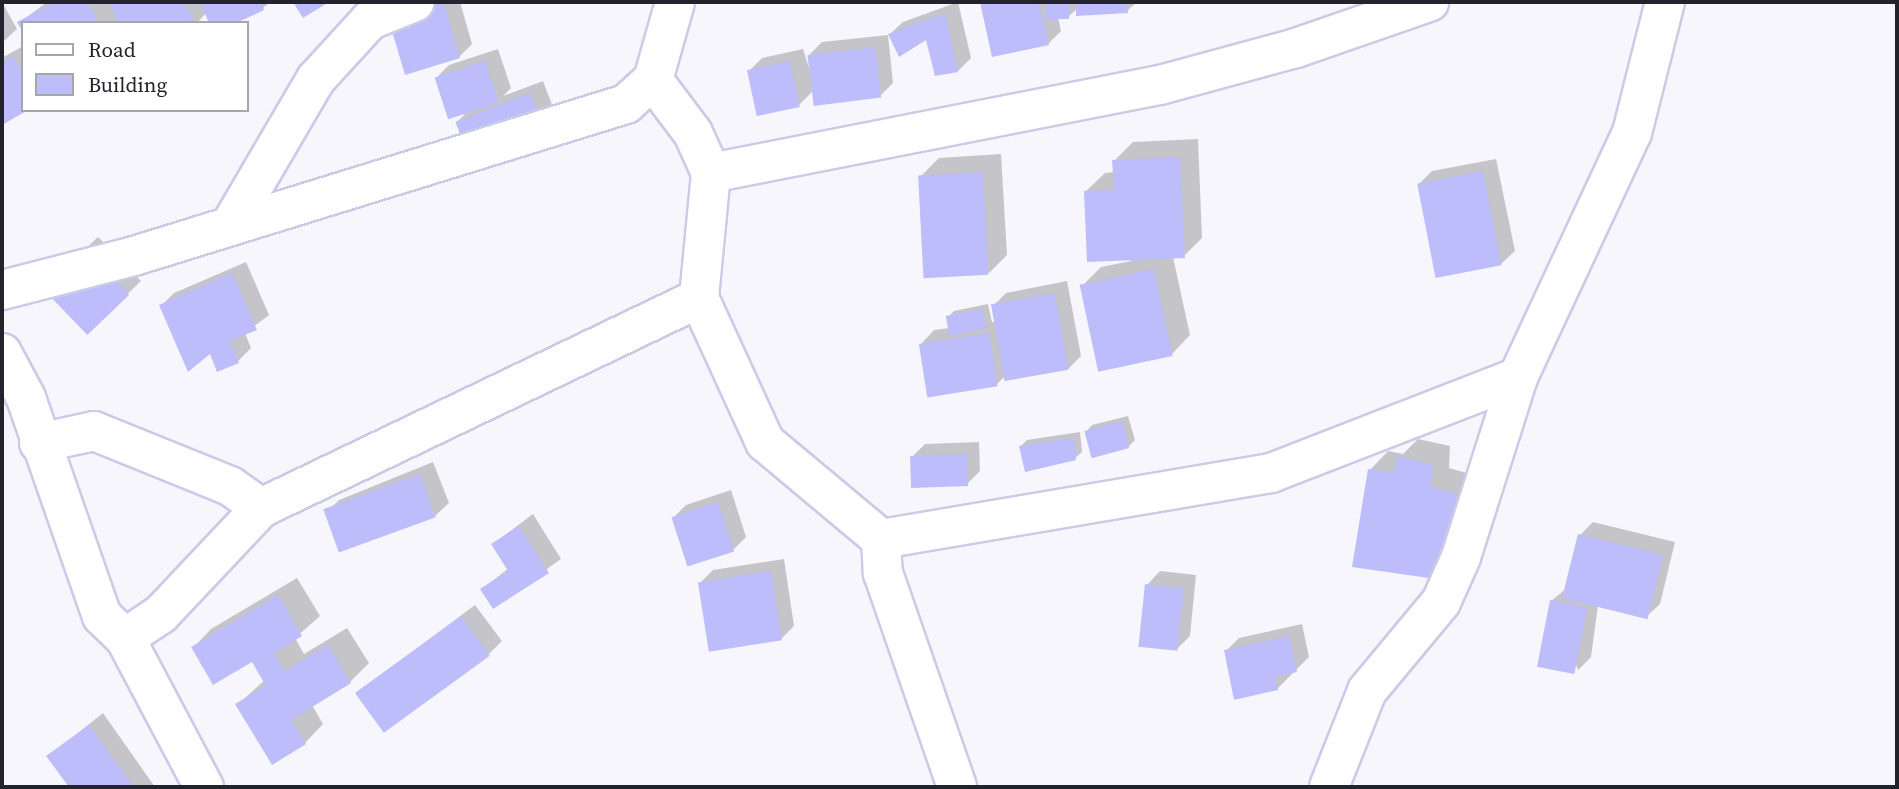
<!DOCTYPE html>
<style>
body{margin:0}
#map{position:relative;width:1899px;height:789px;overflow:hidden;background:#f6f6fc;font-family:"Source Serif 4",serif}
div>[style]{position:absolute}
.shadow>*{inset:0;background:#0003}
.building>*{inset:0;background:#bcbdfa;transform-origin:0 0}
.roads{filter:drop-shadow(2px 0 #cacbe7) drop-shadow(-2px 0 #cacbe7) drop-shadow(0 2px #cacbe7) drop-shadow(0 -2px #cacbe7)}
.minor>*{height:38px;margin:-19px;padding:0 19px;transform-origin:19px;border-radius:19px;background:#fff}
span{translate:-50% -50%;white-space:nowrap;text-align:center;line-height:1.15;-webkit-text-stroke:7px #fff;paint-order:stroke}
.frame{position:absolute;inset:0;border:4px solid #23232e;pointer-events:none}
.legend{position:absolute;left:21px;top:21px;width:228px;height:91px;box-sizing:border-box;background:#fff;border:2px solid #a7a7ab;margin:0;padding:9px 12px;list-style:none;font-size:21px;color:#23232e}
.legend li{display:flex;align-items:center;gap:14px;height:35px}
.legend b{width:35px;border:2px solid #a7a7ab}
</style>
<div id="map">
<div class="shadow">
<div style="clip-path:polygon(2px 2px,17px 29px,2px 43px)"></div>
<div style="clip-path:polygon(47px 2px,107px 2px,110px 6px,114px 2px,270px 2px,263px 8px,206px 13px,197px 23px,19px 23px)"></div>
<div style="clip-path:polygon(402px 2px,460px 2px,472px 44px,459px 57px)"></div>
<div style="clip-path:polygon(958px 2px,971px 58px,958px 71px,927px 38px,890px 34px,903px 22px)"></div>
<div style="clip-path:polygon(981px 2px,1137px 2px,1127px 11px,1078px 8px,1069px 16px,1058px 17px,1061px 31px,1048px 44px,993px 55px)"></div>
<div style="clip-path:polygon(888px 35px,893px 83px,880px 96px,813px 91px,799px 105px,749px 71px,762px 58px,803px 49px,812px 77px,809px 55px,822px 42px)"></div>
<div style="clip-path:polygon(23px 46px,24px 110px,2px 123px,2px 58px)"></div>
<div style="clip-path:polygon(498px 49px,511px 88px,503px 96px,543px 81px,554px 110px,457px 122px,468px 111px,436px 78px,449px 65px)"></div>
<div style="clip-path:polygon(1198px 139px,1202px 238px,1184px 256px,1173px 257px,1190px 335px,1172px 354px,1082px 286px,1101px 267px,1131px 261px,1086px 191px,1105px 173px,1115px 172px,1114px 161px,1133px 142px)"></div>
<div style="clip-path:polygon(1001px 154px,1007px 255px,989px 273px,920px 177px,939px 158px)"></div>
<div style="clip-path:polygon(1496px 159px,1515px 251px,1501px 264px,1419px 184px,1432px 171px)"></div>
<div style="clip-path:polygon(98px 237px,141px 281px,87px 333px,57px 275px)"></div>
<div style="clip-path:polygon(246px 262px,269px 315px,245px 333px,251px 348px,238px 361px,211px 351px,161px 306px,174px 293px)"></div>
<div style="clip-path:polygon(1067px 281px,1081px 356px,1068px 369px,1006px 375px,996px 385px,921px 344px,934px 330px,950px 328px,948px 317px,954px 311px,988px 304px,992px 322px,996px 322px,993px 306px,1006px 293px)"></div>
<div style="clip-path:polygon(1128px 416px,1135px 440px,1128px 447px,1086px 432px,1092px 425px)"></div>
<div style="clip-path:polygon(1080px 432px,1082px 452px,1075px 458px,1021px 446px,1027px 440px)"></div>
<div style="clip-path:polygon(1418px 439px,1450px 446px,1449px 468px,1474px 475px,1461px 560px,1370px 470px,1388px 451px,1403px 454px)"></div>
<div style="clip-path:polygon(979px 442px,980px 471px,967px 484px,912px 457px,925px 444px)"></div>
<div style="clip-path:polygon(433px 462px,449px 503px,435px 516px,326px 513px,339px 500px)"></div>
<div style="clip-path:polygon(731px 490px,746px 537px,733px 550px,673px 518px,686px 505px)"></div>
<div style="clip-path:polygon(533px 514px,561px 559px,493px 607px,482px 589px,509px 568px,493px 544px)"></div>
<div style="clip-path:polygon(1593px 522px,1675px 542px,1660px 604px,1646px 617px,1598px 605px,1591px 657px,1578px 670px,1551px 601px,1567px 588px,1580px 535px)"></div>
<div style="clip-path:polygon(784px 559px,794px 626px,781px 639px,700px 583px,713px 570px)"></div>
<div style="clip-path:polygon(1160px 571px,1196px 575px,1190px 636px,1177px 649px,1147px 585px)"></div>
<div style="clip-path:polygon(297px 578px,320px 616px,295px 638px,304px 654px,347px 628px,369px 663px,350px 682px,312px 705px,323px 724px,305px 743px,238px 704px,265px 680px,252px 660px,193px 648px,211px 629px)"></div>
<div style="clip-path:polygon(475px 605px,502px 641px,489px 654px,357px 693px)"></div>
<div style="clip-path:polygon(1302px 624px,1309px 657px,1277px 689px,1226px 651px,1239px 638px)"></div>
<div style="clip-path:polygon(103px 713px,155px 787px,71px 787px,49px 756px)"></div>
</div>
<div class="building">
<div style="clip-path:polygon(55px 2px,88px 2px,99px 23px,23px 23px,23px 32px,17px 22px)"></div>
<div style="clip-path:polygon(113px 2px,184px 2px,195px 23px,119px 23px,109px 4px)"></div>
<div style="clip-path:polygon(200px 2px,261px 2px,264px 10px,236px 23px,209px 23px)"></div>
<div style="clip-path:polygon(293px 2px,329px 2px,303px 18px)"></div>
<div style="clip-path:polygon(426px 2px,443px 2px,460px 58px,405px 75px,387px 14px)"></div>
<div style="clip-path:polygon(980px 2px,1039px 2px,1049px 45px,992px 57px)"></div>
<div style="left:1045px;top:2px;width:24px;height:17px"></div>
<div style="clip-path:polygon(1076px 2px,1127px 2px,1128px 13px,1076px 16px)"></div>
<div style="clip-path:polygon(945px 13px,958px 72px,935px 76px,926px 40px,899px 57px,888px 34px)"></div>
<div style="left:875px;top:47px;width:51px;height:68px;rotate:83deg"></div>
<div style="clip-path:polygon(13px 56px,23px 74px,23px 110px,28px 110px,2px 125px,2px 62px)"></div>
<div style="left:485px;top:61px;width:44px;height:53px;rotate:72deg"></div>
<div style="left:790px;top:61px;width:47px;height:44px;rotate:78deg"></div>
<div style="left:530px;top:93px;width:33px;height:80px;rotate:69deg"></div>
<div style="clip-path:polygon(1180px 157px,1185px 258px,1087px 262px,1084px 191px,1114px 189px,1112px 160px)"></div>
<div style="left:1483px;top:171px;width:96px;height:67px;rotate:79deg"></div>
<div style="left:983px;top:172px;width:103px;height:65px;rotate:87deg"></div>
<div style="left:84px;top:248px;width:65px;height:58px;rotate:46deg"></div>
<div style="left:1154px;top:269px;width:89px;height:76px;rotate:78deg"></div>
<div style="clip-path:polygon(232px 273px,257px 330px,230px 341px,239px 363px,217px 372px,210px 354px,188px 372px,159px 305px)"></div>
<div style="left:1055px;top:293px;width:78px;height:65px;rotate:80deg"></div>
<div style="left:982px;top:309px;width:20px;height:37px;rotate:79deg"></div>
<div style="left:989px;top:333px;width:54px;height:71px;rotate:81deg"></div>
<div style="left:1122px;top:421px;width:28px;height:39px;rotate:75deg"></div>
<div style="clip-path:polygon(1074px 438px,1076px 460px,1025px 472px,1019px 446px)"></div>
<div style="left:967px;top:454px;width:32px;height:57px;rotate:88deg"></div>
<div style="clip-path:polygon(1398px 456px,1433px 465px,1431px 487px,1457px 494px,1443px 580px,1352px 567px,1368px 469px,1393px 473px)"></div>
<div style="left:420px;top:474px;width:46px;height:103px;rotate:70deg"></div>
<div style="left:718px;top:502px;width:52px;height:49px;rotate:72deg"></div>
<div style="clip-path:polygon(519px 526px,549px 573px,493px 609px,480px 589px,508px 571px,491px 544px)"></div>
<div style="left:1578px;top:534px;width:88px;height:66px;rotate:14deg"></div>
<div style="left:771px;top:571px;width:70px;height:74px;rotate:81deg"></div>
<div style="left:1145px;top:584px;width:39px;height:63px;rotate:6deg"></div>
<div style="clip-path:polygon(278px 595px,302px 636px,274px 653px,285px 671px,328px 645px,351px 683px,291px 720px,306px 744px,272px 765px,235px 704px,266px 686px,252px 662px,213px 685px,191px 647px)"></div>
<div style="left:1550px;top:600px;width:38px;height:68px;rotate:11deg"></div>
<div style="left:461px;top:616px;width:49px;height:131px;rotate:54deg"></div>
<div style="clip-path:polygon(1289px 636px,1297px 672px,1275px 677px,1278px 690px,1234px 700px,1224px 650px)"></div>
<div style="clip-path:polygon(89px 725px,134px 787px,69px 787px,46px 756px)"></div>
</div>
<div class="roads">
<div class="minor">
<div style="left:653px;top:80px;width:66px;rotate:53deg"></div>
<div style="left:693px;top:133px;width:44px;rotate:65.8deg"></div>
<div style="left:711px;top:173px;width:126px;rotate:95.5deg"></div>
<div style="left:699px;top:298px;width:158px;rotate:65.4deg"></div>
<div style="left:765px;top:442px;width:151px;rotate:39.9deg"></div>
<div style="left:881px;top:539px;width:34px;rotate:87deg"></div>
<div style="left:883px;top:573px;width:226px;rotate:70.9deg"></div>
<div style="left:711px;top:173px;width:458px;rotate:-11.1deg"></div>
<div style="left:1160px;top:85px;width:141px;rotate:-15.2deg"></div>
<div style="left:1296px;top:48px;width:141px;rotate:-19.1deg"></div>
<div style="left:230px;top:226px;width:170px;rotate:-59.7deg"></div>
<div style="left:316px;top:79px;width:80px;rotate:-47.5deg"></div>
<div style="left:370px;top:20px;width:48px;rotate:-21.8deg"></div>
<div style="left:2px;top:290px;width:136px;rotate:-14.4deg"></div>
<div style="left:134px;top:256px;width:515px;rotate:-17.17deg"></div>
<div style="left:626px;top:104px;width:36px;rotate:-42deg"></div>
<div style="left:653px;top:80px;width:81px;rotate:-74.2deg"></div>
<div style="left:2px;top:353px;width:51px;rotate:61.9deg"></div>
<div style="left:26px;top:398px;width:231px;rotate:70.8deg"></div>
<div style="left:102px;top:616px;width:32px;rotate:44deg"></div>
<div style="left:125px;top:638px;width:169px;rotate:62.1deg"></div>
<div style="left:39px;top:443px;width:56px;rotate:-12.3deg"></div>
<div style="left:94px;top:431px;width:147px;rotate:22deg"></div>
<div style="left:230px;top:486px;width:38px;rotate:35deg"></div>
<div style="left:881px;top:539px;width:396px;rotate:-9.6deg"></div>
<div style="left:1271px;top:473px;width:265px;rotate:-21.2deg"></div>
<div style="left:125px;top:638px;width:43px;rotate:-33.7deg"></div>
<div style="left:161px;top:614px;width:146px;rotate:-46.7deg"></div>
<div style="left:261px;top:508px;width:486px;rotate:-25.6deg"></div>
<div style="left:1329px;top:787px;width:103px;rotate:-68.4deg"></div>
<div style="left:1367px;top:691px;width:116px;rotate:-50.3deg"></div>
<div style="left:1441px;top:602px;width:49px;rotate:-66deg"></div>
<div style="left:1461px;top:557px;width:189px;rotate:-72.4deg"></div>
<div style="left:1518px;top:377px;width:269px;rotate:-65deg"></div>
<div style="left:1632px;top:133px;width:135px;rotate:-75.9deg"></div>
</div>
</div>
<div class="frame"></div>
<ul class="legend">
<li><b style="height:9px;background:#fff"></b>Road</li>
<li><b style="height:19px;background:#bcbdfa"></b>Building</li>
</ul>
</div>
